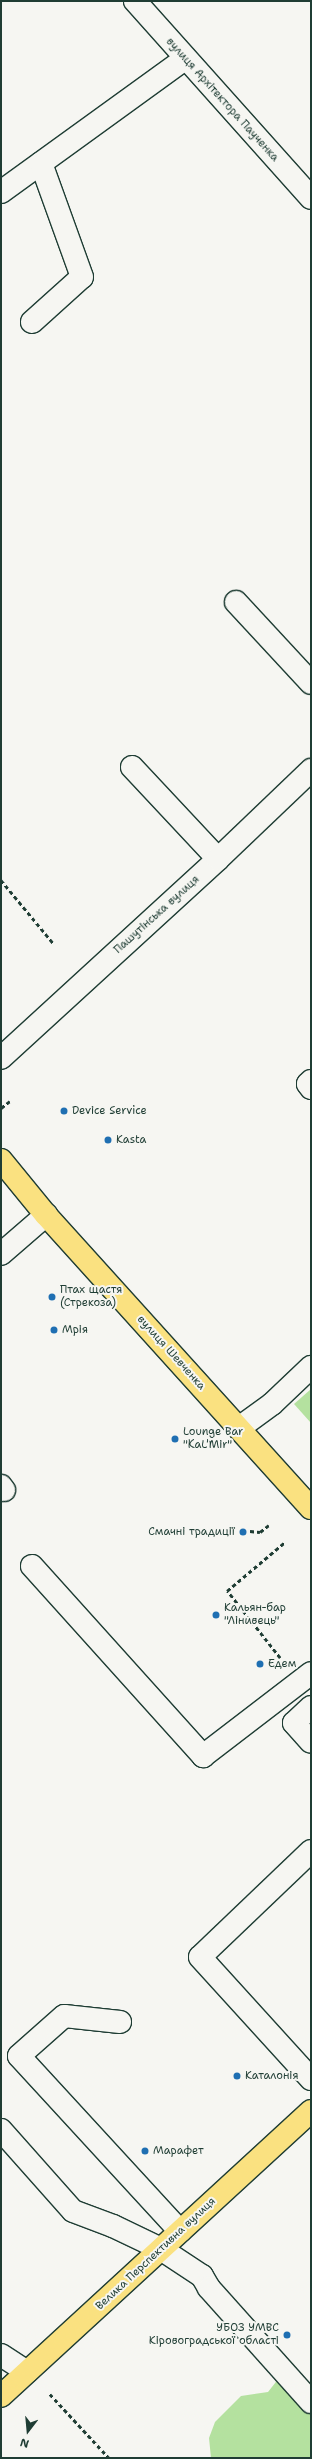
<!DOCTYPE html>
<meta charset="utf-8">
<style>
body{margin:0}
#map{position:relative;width:312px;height:2459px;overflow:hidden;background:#f6f6f2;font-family:"Shantell Sans",sans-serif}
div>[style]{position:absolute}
.green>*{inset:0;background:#b4e19f}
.path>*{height:2.5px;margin-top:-1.25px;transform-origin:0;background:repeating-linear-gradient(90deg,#1f3d34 0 4px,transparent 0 7px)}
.roads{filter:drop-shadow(1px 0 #1f3d34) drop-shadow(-1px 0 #1f3d34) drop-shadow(0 1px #1f3d34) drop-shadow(0 -1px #1f3d34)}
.minor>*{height:22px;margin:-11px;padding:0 11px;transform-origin:11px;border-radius:11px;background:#f6f6f2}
.major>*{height:22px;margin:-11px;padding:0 11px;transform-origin:11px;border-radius:11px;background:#fae180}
.dots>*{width:11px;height:11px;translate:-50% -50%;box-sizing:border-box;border:2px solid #f6f6f2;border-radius:50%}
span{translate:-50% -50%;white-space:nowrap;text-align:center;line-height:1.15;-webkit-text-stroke:4px #f6f6f2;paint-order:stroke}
.street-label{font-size:11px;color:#1f3d34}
.poi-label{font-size:11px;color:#1f3d34}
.left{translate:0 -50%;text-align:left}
.right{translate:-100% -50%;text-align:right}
.frame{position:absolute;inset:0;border:2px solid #1f3d34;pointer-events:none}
.north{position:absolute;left:8px;top:2411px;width:40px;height:40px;-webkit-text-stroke:3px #f6f6f2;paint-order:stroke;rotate:196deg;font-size:11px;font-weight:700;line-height:16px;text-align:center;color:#1f3d34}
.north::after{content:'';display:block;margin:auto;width:14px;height:18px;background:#1f3d34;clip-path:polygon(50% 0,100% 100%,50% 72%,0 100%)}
</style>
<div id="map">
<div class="green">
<div style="clip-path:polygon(311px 1389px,311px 1423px,294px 1404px)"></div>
<div style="clip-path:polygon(286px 2369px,311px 2397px,311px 2458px,211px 2458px,209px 2438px,215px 2422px,241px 2396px,268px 2392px)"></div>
</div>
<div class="path">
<div style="left:1px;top:880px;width:83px;rotate:50.4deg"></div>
<div style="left:1px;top:1108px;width:11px;rotate:-38deg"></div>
<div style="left:250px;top:1531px;width:10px;rotate:6deg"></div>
<div style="left:260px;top:1532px;width:11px;rotate:-38deg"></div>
<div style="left:280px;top:1658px;width:85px;rotate:-128.3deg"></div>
<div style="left:227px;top:1591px;width:76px;rotate:-40.2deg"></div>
<div style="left:50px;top:2394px;width:87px;rotate:47.3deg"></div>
</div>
<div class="roads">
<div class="minor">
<div style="left:135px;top:1px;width:264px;rotate:48.2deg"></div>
<div style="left:1px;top:192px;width:227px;rotate:-35.9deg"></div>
<div style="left:32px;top:322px;width:67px;rotate:-42deg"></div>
<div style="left:82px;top:277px;width:121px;rotate:-109.8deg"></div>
<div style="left:236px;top:602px;width:110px;rotate:47.2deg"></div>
<div style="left:132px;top:767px;width:126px;rotate:46.9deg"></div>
<div style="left:1px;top:1058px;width:294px;rotate:-42.5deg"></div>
<div style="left:218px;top:859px;width:129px;rotate:-43.7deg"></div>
<div style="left:311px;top:1081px;width:4px;rotate:135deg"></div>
<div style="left:308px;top:1084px;width:5px;rotate:53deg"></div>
<div style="left:1px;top:1254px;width:60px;rotate:-40.9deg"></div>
<div style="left:239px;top:1428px;width:41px;rotate:-36deg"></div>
<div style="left:272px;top:1404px;width:54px;rotate:-43.5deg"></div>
<div style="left:1px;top:1486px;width:5px;rotate:53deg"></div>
<div style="left:32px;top:1566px;width:256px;rotate:48deg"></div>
<div style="left:203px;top:1756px;width:136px;rotate:-37.5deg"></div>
<div style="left:311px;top:1707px;width:23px;rotate:137deg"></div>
<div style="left:294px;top:1723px;width:25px;rotate:48deg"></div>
<div style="left:311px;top:1851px;width:153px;rotate:136.3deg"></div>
<div style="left:200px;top:1957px;width:165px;rotate:47.7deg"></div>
<div style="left:120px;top:2022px;width:56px;rotate:-173.9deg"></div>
<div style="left:64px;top:2016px;width:60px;rotate:138.4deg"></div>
<div style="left:19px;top:2056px;width:238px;rotate:47.4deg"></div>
<div style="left:1px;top:2130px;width:108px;rotate:48.4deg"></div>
<div style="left:73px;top:2211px;width:43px;rotate:20.6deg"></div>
<div style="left:113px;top:2226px;width:53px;rotate:25.6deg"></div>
<div style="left:161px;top:2249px;width:49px;rotate:33.4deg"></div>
<div style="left:202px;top:2276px;width:14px;rotate:60deg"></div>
<div style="left:209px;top:2288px;width:153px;rotate:48.2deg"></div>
<div style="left:1px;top:2355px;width:31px;rotate:33deg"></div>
</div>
<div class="major">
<div style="left:1px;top:1160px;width:71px;rotate:50.7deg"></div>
<div style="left:46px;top:1215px;width:395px;rotate:47.9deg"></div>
<div style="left:1px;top:2396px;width:421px;rotate:-42.6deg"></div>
</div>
</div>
<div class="dots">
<div style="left:64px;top:1111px;background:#1f6fb2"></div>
<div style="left:108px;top:1140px;background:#1f6fb2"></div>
<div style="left:52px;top:1297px;background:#1f6fb2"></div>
<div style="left:54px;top:1330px;background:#1f6fb2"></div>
<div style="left:175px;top:1439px;background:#1f6fb2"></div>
<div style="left:243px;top:1532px;background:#1f6fb2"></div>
<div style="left:216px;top:1615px;background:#1f6fb2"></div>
<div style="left:260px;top:1664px;background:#1f6fb2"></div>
<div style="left:237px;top:2076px;background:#1f6fb2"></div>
<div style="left:145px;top:2151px;background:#1f6fb2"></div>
<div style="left:287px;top:2335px;background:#1f6fb2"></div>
</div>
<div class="street-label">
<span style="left:222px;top:100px;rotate:48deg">вулиця Архітектора Паученка</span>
<span style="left:157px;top:915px;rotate:-42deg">Пашутінська вулиця</span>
<span style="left:171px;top:1353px;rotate:48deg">вулиця Шевченка</span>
<span style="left:156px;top:2254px;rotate:-43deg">Велика Перспективна вулиця</span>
</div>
<div class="poi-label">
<span class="left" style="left:72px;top:1111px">Device Service</span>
<span class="left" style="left:116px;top:1140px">Kasta</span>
<span class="left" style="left:60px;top:1297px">Птах щастя<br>(Стрекоза)</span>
<span class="left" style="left:62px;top:1330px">Мрія</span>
<span class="left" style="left:183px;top:1439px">Lounge Bar<br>"KaL'Mir"</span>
<span class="right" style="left:235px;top:1532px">Смачні традиції</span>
<span class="left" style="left:224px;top:1615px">Кальян-бар<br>"Лінивець"</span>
<span class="left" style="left:268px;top:1664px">Едем</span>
<span class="left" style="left:245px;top:2076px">Каталонія</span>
<span class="left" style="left:153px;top:2151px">Марафет</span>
<span class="right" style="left:279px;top:2335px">УБОЗ УМВС<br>Кіровоградської області</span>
</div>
<div class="frame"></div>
<div class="north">N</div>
</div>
